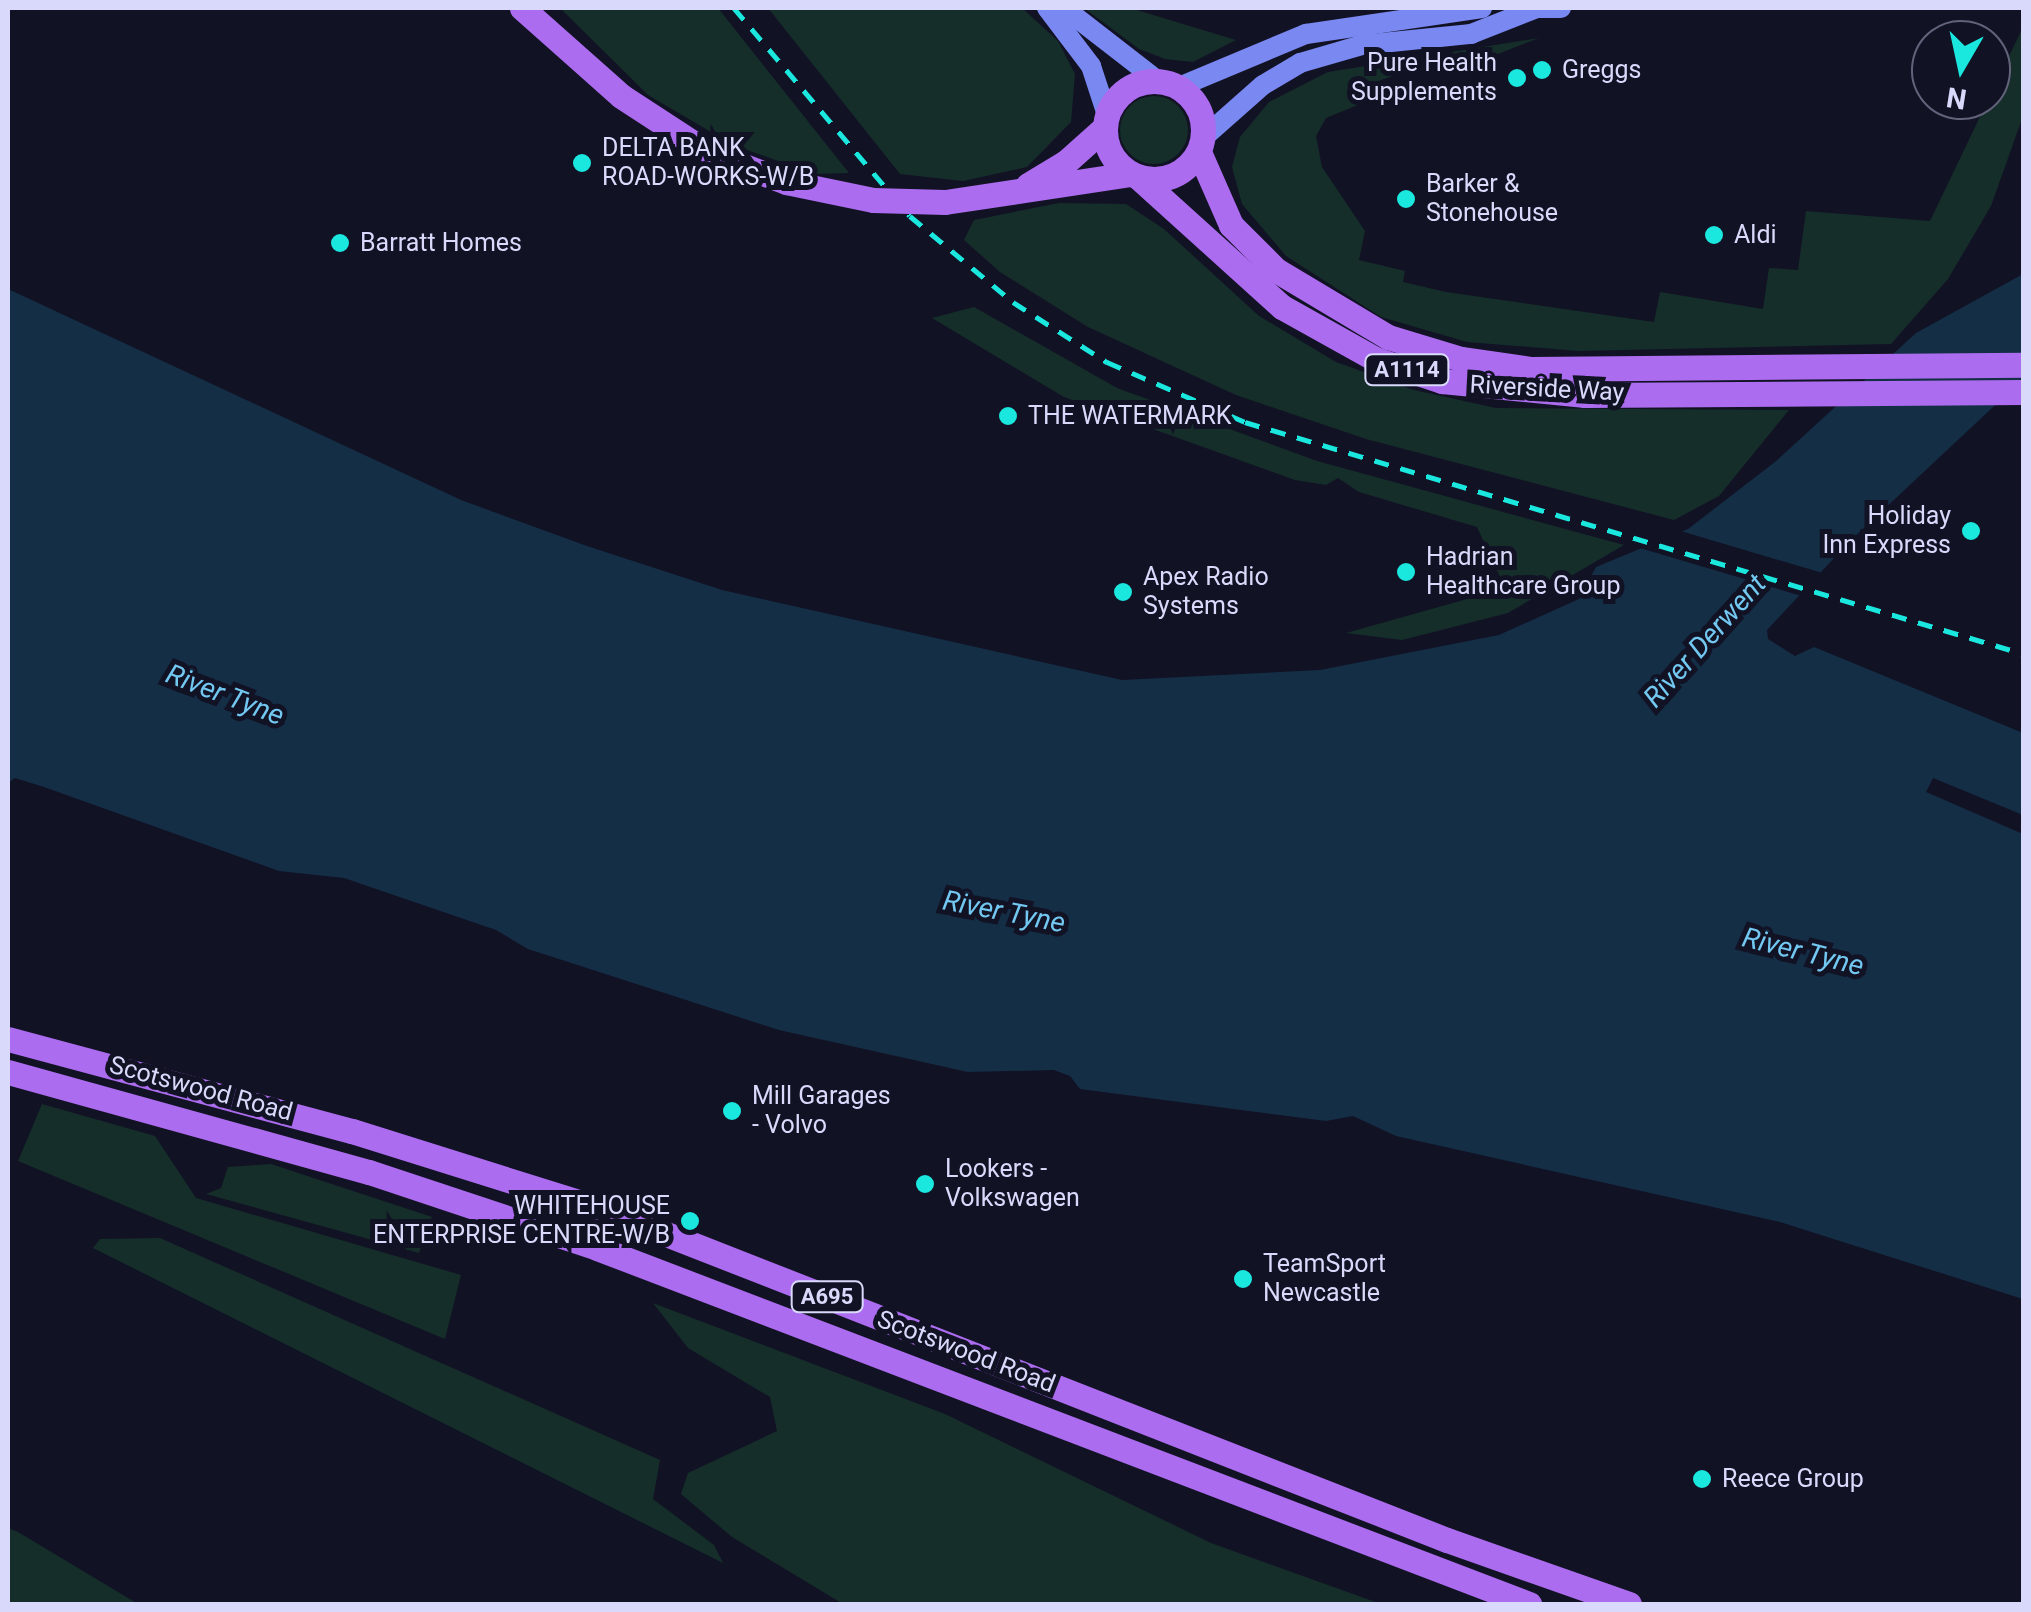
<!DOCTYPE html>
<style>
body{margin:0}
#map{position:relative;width:2031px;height:1612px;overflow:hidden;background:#121225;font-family:Roboto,sans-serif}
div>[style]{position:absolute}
.green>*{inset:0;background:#152e2a}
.round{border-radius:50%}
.water>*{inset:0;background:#142e46}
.pier>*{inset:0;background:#121225}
.secondary>*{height:20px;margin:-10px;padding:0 10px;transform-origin:10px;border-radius:10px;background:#7a88f1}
.primary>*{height:25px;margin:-12.5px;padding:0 12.5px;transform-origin:12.5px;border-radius:12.5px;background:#ac6cef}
.primary>.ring{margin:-12.5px;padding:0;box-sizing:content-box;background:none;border:25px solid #ac6cef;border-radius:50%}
.rail>*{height:5px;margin-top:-2.5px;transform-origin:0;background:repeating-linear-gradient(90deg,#1ae7de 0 15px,transparent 0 27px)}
.primary-bridge>*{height:25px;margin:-12.5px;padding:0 12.5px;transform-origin:12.5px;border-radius:12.5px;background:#ac6cef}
.dots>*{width:28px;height:28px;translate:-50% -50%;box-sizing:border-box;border:5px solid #121225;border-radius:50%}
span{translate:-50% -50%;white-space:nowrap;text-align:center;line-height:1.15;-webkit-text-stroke:10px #121225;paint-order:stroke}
.shield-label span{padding:2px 8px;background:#121225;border:2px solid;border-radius:8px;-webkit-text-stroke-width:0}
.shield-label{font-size:22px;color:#d9dafb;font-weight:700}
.poi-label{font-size:25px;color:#d9dafb}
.right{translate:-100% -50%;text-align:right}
.left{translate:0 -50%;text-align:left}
.street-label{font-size:25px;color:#d9dafb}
.water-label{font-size:28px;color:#72c8f0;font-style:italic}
.frame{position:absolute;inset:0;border:10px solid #d9dafb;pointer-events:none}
.north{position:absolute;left:1911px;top:20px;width:100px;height:100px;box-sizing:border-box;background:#121225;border:2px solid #62627b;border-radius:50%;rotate:189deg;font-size:28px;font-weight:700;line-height:40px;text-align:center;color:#d9dafb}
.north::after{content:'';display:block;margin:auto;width:35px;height:45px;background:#1ae7de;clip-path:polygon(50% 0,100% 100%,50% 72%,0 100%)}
</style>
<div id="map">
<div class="green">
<div style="clip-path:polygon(560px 8px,718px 8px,849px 173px,815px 174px,733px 145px,648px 95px)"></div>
<div style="clip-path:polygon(768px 8px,1022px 8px,1058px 41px,1075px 74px,1071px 122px,1027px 167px,963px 181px,900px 174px)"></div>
<div style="clip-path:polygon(1084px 8px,1130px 8px,1236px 40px,1193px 62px,1165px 59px,1139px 49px)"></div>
<div style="clip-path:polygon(2023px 27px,2023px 116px,1991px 206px,1948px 279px,1891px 344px,1578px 351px,1467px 342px,1381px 317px,1286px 256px,1242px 204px,1232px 167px,1240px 137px,1269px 102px,1328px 72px,1539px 38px,1457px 70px,1454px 65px,1427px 73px,1423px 65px,1359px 88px,1365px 102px,1326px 118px,1316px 136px,1322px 167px,1365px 231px,1359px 260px,1405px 271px,1403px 282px,1446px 292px,1654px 322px,1660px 292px,1763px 309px,1769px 268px,1798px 270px,1806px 211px,1930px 221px)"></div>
<div class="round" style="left:1120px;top:96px;width:68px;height:68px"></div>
<div style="clip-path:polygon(1059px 203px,1126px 204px,1164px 229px,1259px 316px,1336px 362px,1414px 390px,1496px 408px,1789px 410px,1719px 496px,1674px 520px,1366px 439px,1236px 395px,1088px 327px,1000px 272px,964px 240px,974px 220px)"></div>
<div style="clip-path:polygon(974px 307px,1117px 388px,1317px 461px,1624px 545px,1508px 613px,1402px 640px,1346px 633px,1478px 596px,1502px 581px,1477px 527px,1359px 492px,1338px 478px,1326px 485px,1295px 480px,1064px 397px,932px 318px)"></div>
<div style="clip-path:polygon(42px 1104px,155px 1136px,196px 1198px,461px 1275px,445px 1339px,18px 1161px)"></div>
<div style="clip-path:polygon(271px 1164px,432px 1217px,419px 1253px,206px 1194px,221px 1188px,228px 1167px)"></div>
<div style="clip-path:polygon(160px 1238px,660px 1460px,653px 1499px,714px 1545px,723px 1563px,93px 1248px,100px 1239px)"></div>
<div style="clip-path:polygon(653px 1303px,945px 1414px,1211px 1543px,1381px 1604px,843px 1604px,732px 1537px,681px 1494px,688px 1473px,777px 1431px,770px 1397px,688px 1348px)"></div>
<div style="clip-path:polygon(8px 1528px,18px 1532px,138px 1604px,8px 1604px)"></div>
</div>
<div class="water">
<div style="clip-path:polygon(2023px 274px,2023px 379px,1850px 541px,1767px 630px,1768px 639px,1795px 656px,1814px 647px,2023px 733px,2023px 1299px,1780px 1222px,1396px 1136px,1353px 1116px,1326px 1121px,1080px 1089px,1070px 1076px,1054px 1070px,968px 1072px,779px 1030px,528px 949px,496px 930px,344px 878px,279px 871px,44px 787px,15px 778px,8px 783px,8px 289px,461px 500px,587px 546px,722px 590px,1122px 680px,1320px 670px,1499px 635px,1579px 599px,1596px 567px,1688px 529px,1775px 462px,1916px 333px)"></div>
</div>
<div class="pier">
<div style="clip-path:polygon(1674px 529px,1826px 574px,1805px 597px,1633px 546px)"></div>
<div style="clip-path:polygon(1933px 778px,2023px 815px,2023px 834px,1926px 792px)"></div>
</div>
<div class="secondary">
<div style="left:1047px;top:8px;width:73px;rotate:52.8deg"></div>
<div style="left:1091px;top:66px;width:52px;rotate:71.9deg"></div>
<div style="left:1064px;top:8px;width:119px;rotate:37.8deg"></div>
<div style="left:1536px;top:8px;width:25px"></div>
<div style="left:1179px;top:87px;width:138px;rotate:-22.7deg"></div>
<div style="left:1306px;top:34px;width:178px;rotate:-8.4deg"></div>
<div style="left:1203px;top:138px;width:80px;rotate:-41.5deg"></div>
<div style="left:1263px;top:85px;width:43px;rotate:-30.7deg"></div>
<div style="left:1300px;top:63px;width:65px;rotate:-16.2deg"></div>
<div style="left:1362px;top:45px;width:110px;rotate:-5.8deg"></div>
<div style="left:1471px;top:34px;width:71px;rotate:-21.5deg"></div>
</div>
<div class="primary">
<div style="left:522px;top:8px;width:132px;rotate:41.6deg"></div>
<div style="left:621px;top:96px;width:103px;rotate:33.1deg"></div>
<div style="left:707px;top:152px;width:85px;rotate:20.8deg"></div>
<div style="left:786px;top:182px;width:89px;rotate:11.7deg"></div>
<div class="ring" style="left:1105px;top:81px;width:73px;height:73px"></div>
<div style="left:1199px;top:152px;width:80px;rotate:66.3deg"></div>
<div style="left:1231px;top:225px;width:64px;rotate:45deg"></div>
<div style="left:1276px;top:270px;width:131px;rotate:30.9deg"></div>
<div style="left:1388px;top:337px;width:76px;rotate:16.8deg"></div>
<div style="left:1461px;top:359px;width:71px;rotate:8.1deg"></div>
<div style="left:1531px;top:369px;width:493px;rotate:-0.5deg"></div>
<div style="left:1138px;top:177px;width:194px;rotate:42.1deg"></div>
<div style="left:1282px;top:307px;width:107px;rotate:29.2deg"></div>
<div style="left:1375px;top:359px;width:71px;rotate:18.2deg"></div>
<div style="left:1442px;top:381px;width:144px;rotate:5.6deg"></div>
<div style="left:1585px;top:395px;width:439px;rotate:-0.4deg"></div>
<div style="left:1028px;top:185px;width:44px;rotate:-31.2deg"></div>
<div style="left:1066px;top:162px;width:51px;rotate:-41.8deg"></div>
<div style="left:945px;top:202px;width:188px;rotate:-8.6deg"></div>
<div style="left:8px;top:1039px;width:356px;rotate:15deg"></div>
<div style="left:352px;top:1131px;width:270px;rotate:17.4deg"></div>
<div style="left:610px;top:1212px;width:899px;rotate:21.4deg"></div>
<div style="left:1447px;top:1540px;width:193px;rotate:19.4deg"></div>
<div style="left:8px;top:1072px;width:375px;rotate:15.5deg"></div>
<div style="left:369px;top:1172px;width:240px;rotate:18.4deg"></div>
<div style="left:597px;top:1248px;width:998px;rotate:20.91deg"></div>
</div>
<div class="rail">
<div style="left:734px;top:8px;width:272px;rotate:49.8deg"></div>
<div style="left:910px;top:216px;width:134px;rotate:39.9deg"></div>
<div style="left:1013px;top:302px;width:112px;rotate:32.6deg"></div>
<div style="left:1107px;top:362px;width:150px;rotate:23.5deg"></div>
<div style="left:1245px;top:422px;width:813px;rotate:16.58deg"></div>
</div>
<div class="primary-bridge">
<div style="left:873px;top:200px;width:72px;rotate:1.6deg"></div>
</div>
<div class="dots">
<div style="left:1542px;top:70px;background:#1ae7de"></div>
<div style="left:1517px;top:78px;background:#1ae7de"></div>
<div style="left:582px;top:163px;background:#1ae7de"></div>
<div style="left:1406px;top:199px;background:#1ae7de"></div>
<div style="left:1714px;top:235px;background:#1ae7de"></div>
<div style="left:340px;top:243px;background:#1ae7de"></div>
<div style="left:1008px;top:416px;background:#1ae7de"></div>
<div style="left:1971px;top:531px;background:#1ae7de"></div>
<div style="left:1406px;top:572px;background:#1ae7de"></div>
<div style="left:1123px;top:592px;background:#1ae7de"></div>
<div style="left:732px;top:1111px;background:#1ae7de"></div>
<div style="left:925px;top:1184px;background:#1ae7de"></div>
<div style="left:690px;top:1221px;background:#1ae7de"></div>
<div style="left:1243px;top:1279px;background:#1ae7de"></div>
<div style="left:1702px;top:1479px;background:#1ae7de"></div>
</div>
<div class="shield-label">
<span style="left:1407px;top:370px">A1114</span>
<span style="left:827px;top:1297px">A695</span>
</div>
<div class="poi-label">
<span class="right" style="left:1497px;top:78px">Pure Health<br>Supplements</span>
<span class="left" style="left:1562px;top:70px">Greggs</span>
<span class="left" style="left:602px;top:163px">DELTA BANK<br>ROAD-WORKS-W/B</span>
<span class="left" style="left:1426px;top:199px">Barker &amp;<br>Stonehouse</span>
<span class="left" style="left:1734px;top:235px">Aldi</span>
<span class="left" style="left:360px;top:243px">Barratt Homes</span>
<span class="left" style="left:1028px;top:416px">THE WATERMARK</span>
<span class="right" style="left:1951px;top:531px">Holiday<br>Inn Express</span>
<span class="left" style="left:1426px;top:572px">Hadrian<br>Healthcare Group</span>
<span class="left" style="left:1143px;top:592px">Apex Radio<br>Systems</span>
<span class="left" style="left:752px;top:1111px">Mill Garages<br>- Volvo</span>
<span class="left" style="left:945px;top:1184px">Lookers -<br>Volkswagen</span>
<span class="right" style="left:670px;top:1221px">WHITEHOUSE<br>ENTERPRISE CENTRE-W/B</span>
<span class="left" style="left:1263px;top:1279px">TeamSport<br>Newcastle</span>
<span class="left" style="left:1722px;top:1479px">Reece Group</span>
</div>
<div class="street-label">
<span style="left:1547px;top:389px;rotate:3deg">Riverside Way</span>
<span style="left:201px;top:1089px;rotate:15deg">Scotswood Road</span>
<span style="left:966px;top:1352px;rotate:21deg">Scotswood Road</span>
</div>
<div class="water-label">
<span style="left:1705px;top:641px;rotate:-48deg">River Derwent</span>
<span style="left:225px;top:695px;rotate:21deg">River Tyne</span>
<span style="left:1004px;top:912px;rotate:11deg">River Tyne</span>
<span style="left:1803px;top:952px;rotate:14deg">River Tyne</span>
</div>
<div class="frame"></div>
<div class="north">N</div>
</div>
